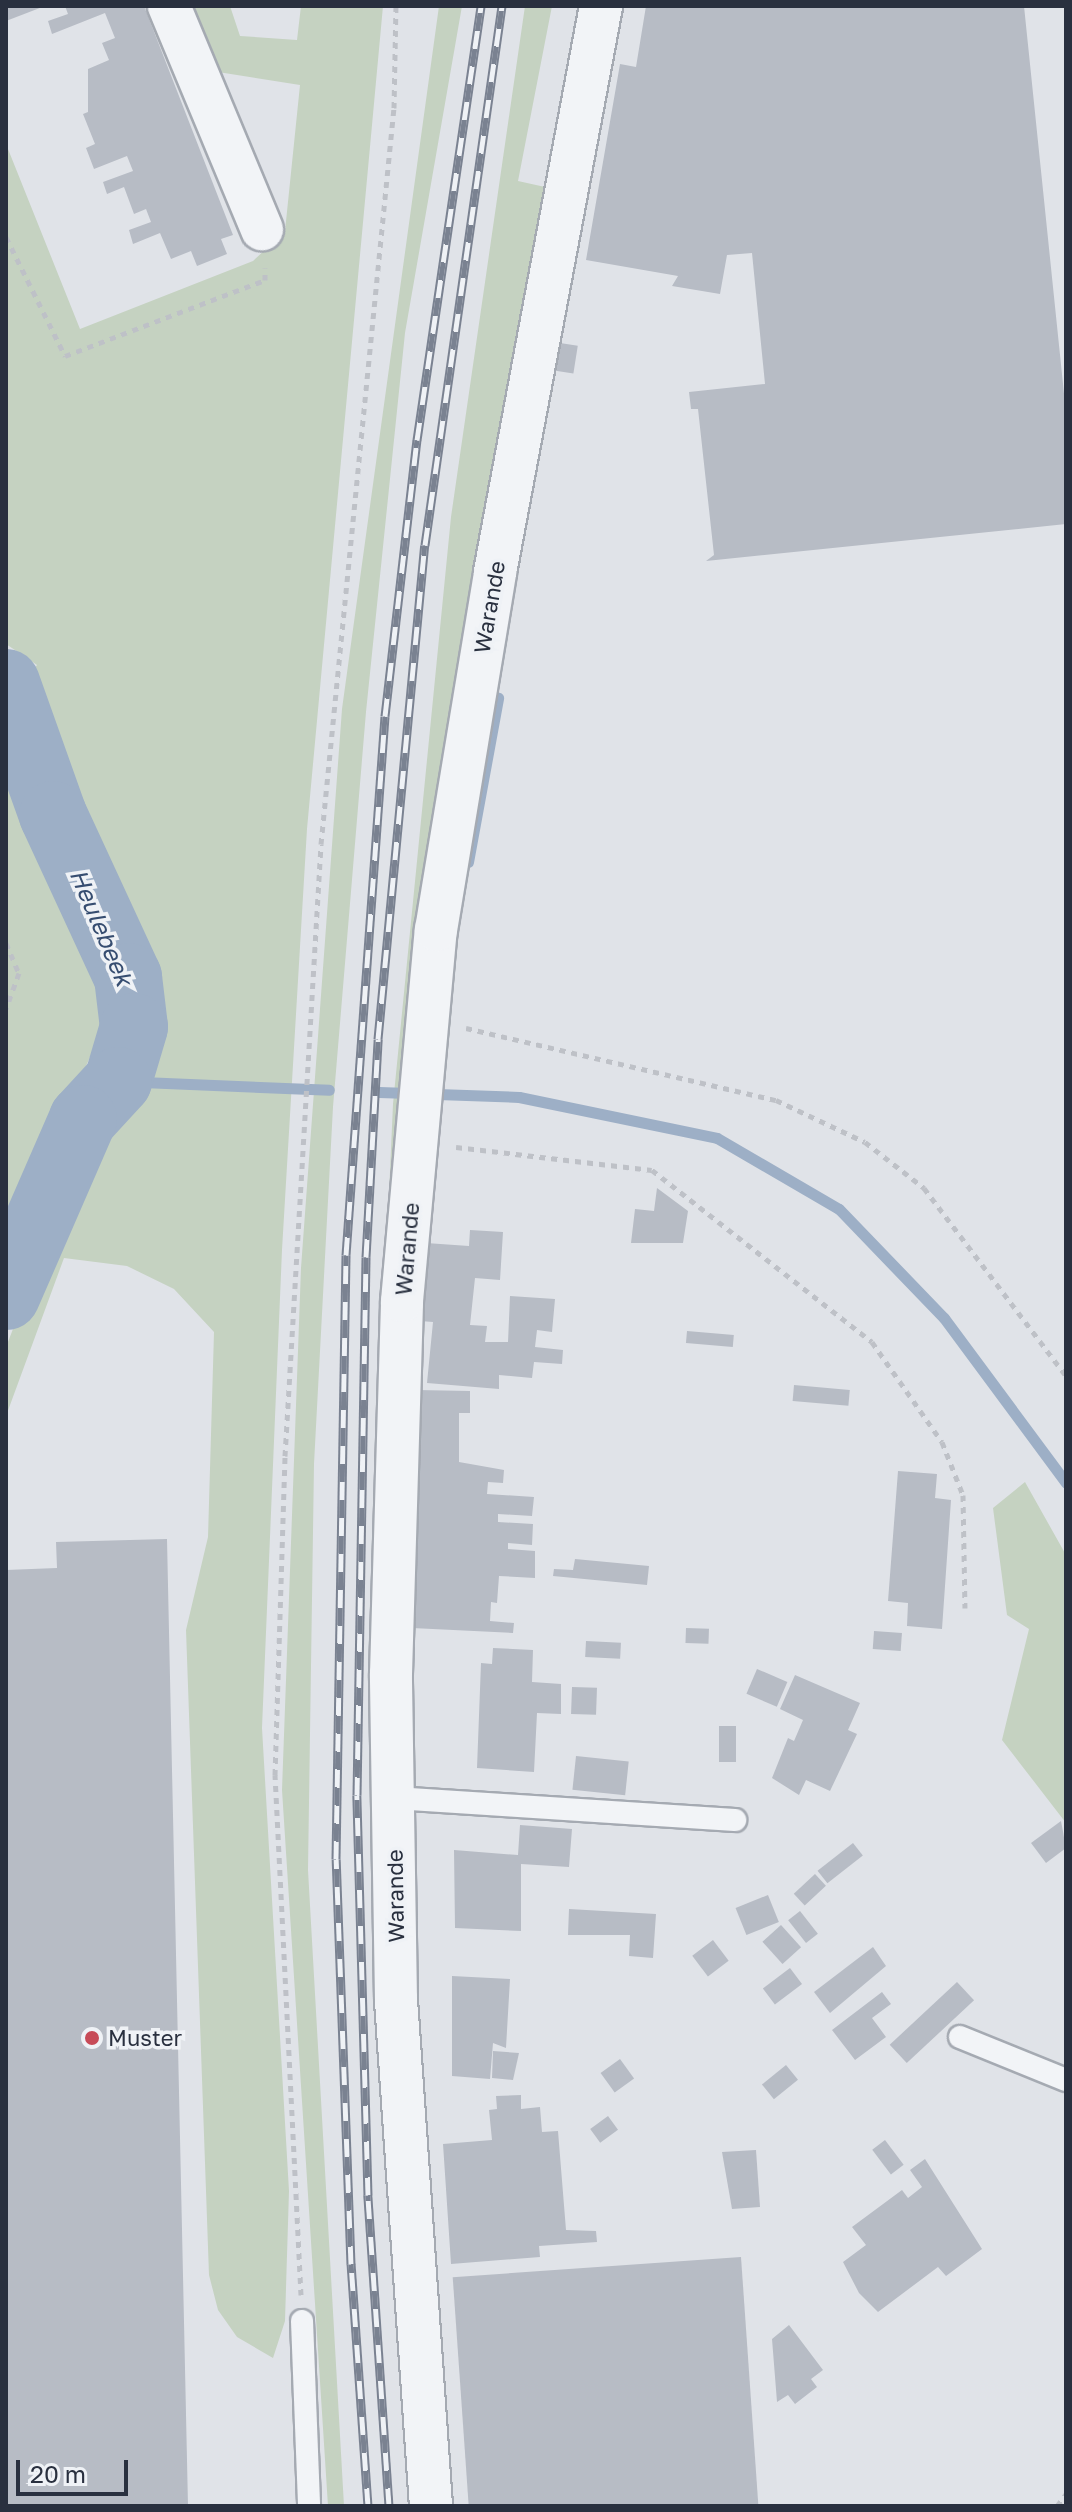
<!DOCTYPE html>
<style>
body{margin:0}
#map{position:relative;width:1072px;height:2512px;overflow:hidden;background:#e0e3e8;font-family:"Golos Text",sans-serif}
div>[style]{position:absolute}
.green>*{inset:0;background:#c5d2c1}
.stream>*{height:11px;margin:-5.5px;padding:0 5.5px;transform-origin:5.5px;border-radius:5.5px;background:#9dafc6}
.river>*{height:68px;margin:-34px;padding:0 34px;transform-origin:34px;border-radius:34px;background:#9dafc6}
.building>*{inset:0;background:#b7bcc5;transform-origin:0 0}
.path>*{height:5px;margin-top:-2.5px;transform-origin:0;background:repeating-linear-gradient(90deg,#bec1c7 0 6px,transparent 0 12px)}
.roads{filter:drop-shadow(2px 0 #a5aab2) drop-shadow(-2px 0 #a5aab2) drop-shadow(0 2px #a5aab2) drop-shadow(0 -2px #a5aab2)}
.lane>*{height:22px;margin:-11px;padding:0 11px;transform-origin:11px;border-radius:11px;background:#f2f4f7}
.street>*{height:42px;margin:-21px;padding:0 21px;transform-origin:21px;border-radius:21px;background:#f2f4f7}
.rail>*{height:9px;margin-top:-4.5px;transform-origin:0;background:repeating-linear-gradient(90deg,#eff2f6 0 18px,#7a8291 0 36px);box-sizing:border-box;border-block:2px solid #7a8291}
.dots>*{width:22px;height:22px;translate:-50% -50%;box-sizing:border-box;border:4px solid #eff2f6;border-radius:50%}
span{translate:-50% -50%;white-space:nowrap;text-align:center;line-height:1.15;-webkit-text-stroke:7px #eff2f6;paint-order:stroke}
.street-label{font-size:22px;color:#29303f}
.poi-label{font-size:22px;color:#29303f}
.left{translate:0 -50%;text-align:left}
.water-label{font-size:24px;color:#364d70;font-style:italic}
.frame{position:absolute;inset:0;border:8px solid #29303f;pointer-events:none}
.scale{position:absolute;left:16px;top:2460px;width:112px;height:36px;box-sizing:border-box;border:4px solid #29303f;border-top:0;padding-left:10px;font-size:24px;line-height:28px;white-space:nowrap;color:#29303f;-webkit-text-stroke:6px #eff2f6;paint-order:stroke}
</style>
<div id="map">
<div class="green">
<div style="clip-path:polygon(192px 6px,230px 6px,240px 36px,297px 40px,301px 6px,383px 6px,307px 829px,282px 1250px,262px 1728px,289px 2191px,285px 2321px,273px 2358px,237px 2337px,218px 2310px,209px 2275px,186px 1630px,208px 1537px,214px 1332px,174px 1289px,127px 1266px,64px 1258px,6px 1416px,6px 1347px,93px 1123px,124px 1077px,95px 1045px,6px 1256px,6px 708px,37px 665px,6px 644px,6px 144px,80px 329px,253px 261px,285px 231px,300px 85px,218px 72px)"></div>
<div style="clip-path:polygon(439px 6px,462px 6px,405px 333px,366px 712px,333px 1107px,314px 1464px,308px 1870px,344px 2506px,328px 2506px,282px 1790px,301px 1268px,342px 709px)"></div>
<div style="clip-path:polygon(525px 6px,552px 6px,518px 181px,545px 187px,457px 715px,380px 2047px,371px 1599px,393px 1104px,451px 517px)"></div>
<div style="clip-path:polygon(1025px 1482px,1066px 1555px,1066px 1823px,1002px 1740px,1029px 1629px,1007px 1615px,993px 1508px)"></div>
</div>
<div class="stream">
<div style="left:468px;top:862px;width:167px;rotate:-79.6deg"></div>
<div style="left:118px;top:1081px;width:211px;rotate:2.4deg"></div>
<div style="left:379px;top:1092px;width:140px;rotate:2deg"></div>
<div style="left:519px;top:1097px;width:202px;rotate:11.7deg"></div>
<div style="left:717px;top:1138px;width:141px;rotate:30.2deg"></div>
<div style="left:839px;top:1209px;width:151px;rotate:46.1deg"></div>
<div style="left:944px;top:1318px;width:205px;rotate:53.5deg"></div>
</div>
<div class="river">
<div style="left:6px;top:683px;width:140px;rotate:70.4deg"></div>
<div style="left:53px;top:815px;width:179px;rotate:65.2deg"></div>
<div style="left:128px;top:977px;width:50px;rotate:83.2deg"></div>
<div style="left:134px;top:1027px;width:56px;rotate:106.5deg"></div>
<div style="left:118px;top:1081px;width:52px;rotate:132.6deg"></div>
<div style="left:83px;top:1119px;width:193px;rotate:113.5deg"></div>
</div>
<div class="building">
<div style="clip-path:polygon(6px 6px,45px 6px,6px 21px)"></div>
<div style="clip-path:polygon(65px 6px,144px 6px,233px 235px,221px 239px,227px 254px,197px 266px,191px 251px,171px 259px,160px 233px,133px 244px,129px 230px,151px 222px,146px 209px,134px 214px,124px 187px,107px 194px,103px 182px,133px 171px,127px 156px,94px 169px,86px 148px,95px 144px,83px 114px,88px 112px,88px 69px,109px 60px,102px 43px,115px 38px,105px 13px,52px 34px,48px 21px,68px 14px)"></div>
<div style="clip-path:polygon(646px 6px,1024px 6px,1066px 413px,1066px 524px,706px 561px,714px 555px,698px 409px,691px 409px,689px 392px,765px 384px,752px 253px,727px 255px,720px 294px,672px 286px,678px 276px,586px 260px,620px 64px,636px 67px)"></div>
<div style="left:560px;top:343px;width:18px;height:28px;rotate:9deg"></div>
<div style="clip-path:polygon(657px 1188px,688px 1211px,683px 1243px,631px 1243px,635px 1209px,654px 1211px)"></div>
<div style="clip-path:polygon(470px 1230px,503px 1232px,500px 1280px,475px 1278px,470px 1325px,487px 1326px,485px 1342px,508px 1342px,510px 1296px,555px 1299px,552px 1332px,537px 1330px,535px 1347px,563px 1350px,562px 1364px,534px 1362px,532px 1378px,499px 1375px,499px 1389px,427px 1383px,433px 1322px,420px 1321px,426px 1243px,469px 1246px)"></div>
<div style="left:687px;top:1331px;width:47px;height:12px;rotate:5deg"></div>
<div style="left:794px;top:1385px;width:56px;height:16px;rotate:5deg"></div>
<div style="clip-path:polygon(416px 1390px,470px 1391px,470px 1413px,459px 1413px,459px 1462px,504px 1470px,503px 1483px,488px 1482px,487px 1494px,534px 1497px,532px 1516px,498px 1514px,498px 1522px,533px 1524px,532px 1545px,508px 1543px,508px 1549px,535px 1551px,535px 1578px,499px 1576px,497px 1603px,491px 1602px,490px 1621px,514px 1623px,513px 1633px,412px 1628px)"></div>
<div style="clip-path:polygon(898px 1471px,937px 1474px,935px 1498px,951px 1500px,942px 1629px,907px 1626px,908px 1603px,888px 1601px)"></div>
<div style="clip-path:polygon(167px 1539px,188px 2506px,6px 2506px,6px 1570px,57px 1568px,56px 1542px)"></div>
<div style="clip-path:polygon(575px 1559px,649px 1566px,647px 1585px,553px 1576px,554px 1569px,573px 1570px)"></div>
<div style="left:686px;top:1628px;width:23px;height:15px;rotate:2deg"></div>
<div style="left:874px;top:1631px;width:28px;height:18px;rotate:4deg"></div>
<div style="left:586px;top:1641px;width:35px;height:16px;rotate:3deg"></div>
<div style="clip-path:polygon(493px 1648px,533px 1650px,532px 1682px,561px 1684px,561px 1714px,537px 1713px,534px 1772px,477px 1768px,481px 1663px,492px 1664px)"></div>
<div style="left:757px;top:1669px;width:33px;height:27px;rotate:23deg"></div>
<div style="clip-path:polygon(795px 1675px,860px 1703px,848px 1730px,857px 1734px,830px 1791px,806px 1780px,799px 1795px,772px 1778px,788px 1738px,794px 1741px,803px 1720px,780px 1709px)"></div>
<div style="left:572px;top:1687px;width:25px;height:27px;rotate:2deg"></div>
<div style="left:719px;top:1726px;width:17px;height:36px"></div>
<div style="left:576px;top:1756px;width:53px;height:34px;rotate:6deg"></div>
<div style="clip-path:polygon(1061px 1821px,1066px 1848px,1046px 1863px,1031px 1843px)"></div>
<div style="clip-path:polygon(520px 1825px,572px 1829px,569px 1867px,521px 1864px,521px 1931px,455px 1928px,454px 1850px,518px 1855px)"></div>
<div style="left:853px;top:1843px;width:16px;height:45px;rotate:52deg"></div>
<div style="left:815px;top:1874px;width:16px;height:29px;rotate:47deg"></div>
<div style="left:768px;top:1895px;width:29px;height:35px;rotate:68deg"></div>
<div style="clip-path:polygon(569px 1909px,656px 1914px,653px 1958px,629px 1956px,630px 1935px,568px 1935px)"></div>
<div style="left:800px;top:1911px;width:29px;height:15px;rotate:52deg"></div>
<div style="left:781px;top:1925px;width:30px;height:25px;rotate:48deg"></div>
<div style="left:713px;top:1940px;width:26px;height:26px;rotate:53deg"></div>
<div style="clip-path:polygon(873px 1947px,886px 1966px,830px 2013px,814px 1992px)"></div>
<div style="left:790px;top:1968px;width:20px;height:34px;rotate:53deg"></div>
<div style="clip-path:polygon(452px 1976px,510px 1979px,506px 2048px,493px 2043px,490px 2079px,452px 2076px)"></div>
<div style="left:957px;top:1982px;width:25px;height:92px;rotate:47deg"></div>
<div style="clip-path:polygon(882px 1992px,891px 2004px,872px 2018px,886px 2037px,855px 2060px,832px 2030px)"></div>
<div style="clip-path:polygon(493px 2051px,519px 2053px,513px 2080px,492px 2078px)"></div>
<div style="left:620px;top:2059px;width:24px;height:24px;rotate:54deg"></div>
<div style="left:786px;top:2065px;width:19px;height:31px;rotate:51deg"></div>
<div style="clip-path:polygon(521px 2095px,521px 2109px,540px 2107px,542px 2132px,558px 2131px,566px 2230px,596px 2231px,597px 2242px,539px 2246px,540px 2257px,451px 2264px,443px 2144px,492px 2140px,489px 2110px,497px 2109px,496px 2096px)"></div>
<div style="left:608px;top:2116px;width:17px;height:22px;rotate:54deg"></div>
<div style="left:885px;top:2140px;width:31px;height:16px;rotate:53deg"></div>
<div style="clip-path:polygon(756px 2150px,760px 2207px,732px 2209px,722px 2152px)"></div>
<div style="clip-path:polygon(925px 2159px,982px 2249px,946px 2276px,938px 2267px,878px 2312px,859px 2293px,843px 2262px,866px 2245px,852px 2227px,902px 2190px,908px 2198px,922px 2187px,910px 2170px)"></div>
<div style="left:741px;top:2257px;width:250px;height:289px;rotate:86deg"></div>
<div style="clip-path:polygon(789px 2325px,823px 2370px,811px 2379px,817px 2387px,795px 2404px,788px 2395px,777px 2402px,772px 2339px)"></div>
</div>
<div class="path">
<div style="left:6px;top:237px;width:133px;rotate:63.6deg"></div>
<div style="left:65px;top:356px;width:214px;rotate:-20.8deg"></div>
<div style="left:265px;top:280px;width:12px;rotate:-90deg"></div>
<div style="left:6px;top:943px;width:33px;rotate:67deg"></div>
<div style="left:19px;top:973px;width:38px;rotate:110deg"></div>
<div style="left:466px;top:1028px;width:318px;rotate:13.1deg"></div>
<div style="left:776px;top:1100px;width:98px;rotate:25.3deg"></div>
<div style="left:865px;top:1142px;width:75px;rotate:37.9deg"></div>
<div style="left:924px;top:1188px;width:236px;rotate:52.9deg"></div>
<div style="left:456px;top:1147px;width:197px;rotate:6.7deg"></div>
<div style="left:652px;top:1170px;width:279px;rotate:38deg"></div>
<div style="left:872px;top:1342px;width:122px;rotate:55deg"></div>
<div style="left:942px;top:1442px;width:57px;rotate:68.4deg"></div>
<div style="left:963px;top:1495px;width:113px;rotate:89deg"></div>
<div style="left:301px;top:2295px;width:521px;rotate:-92.86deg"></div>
<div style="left:275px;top:1775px;width:319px;rotate:-88.2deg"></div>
<div style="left:285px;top:1456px;width:613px;rotate:-86.63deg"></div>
<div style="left:321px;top:844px;width:740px;rotate:-84.34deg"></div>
<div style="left:394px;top:108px;width:102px;rotate:-88.9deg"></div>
<div style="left:1057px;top:2506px;width:15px;rotate:-53deg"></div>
</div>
<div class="roads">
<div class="lane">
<div style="left:394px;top:1798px;width:342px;rotate:3.7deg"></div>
<div style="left:960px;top:2037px;width:114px;rotate:22.1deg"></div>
<div style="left:302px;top:2321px;width:185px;rotate:87.8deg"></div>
</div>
<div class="street">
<div style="left:169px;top:6px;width:242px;rotate:67.4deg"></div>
<div style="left:431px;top:2506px;width:507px;rotate:-93.96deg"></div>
<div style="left:396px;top:2000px;width:326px;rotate:-90.9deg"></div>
<div style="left:391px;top:1674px;width:373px;rotate:-88.3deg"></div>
<div style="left:402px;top:1301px;width:373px;rotate:-84.8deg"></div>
<div style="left:436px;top:930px;width:363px;rotate:-80.6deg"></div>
<div style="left:495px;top:572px;width:576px;rotate:-79.39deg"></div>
</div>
</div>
<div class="rail">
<div style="left:368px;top:2506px;width:243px;rotate:-94deg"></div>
<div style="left:351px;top:2264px;width:405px;rotate:-92.1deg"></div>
<div style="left:336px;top:1859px;width:604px;rotate:-89.05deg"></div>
<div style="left:346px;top:1255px;width:540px;rotate:-85.86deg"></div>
<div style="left:385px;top:716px;width:278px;rotate:-83.4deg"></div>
<div style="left:417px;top:440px;width:439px;rotate:-81.6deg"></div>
<div style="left:389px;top:2506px;width:312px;rotate:-93.9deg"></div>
<div style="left:368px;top:2195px;width:400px;rotate:-91.6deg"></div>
<div style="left:357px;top:1795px;width:538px;rotate:-89.04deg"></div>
<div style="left:366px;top:1257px;width:218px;rotate:-86.8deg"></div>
<div style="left:378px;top:1039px;width:496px;rotate:-84.6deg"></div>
<div style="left:425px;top:545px;width:544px;rotate:-81.87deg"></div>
</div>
<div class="dots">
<div style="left:92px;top:2038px;background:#c74b58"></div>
</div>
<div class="street-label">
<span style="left:489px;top:607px;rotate:-80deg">Warande</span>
<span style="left:407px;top:1249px;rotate:-85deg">Warande</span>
<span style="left:395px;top:1896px;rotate:-91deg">Warande</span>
</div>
<div class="poi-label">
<span class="left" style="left:108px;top:2038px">Muster</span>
</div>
<div class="water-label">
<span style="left:102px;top:927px;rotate:67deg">Heulebeek</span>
</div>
<div class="frame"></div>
<div class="scale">20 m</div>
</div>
